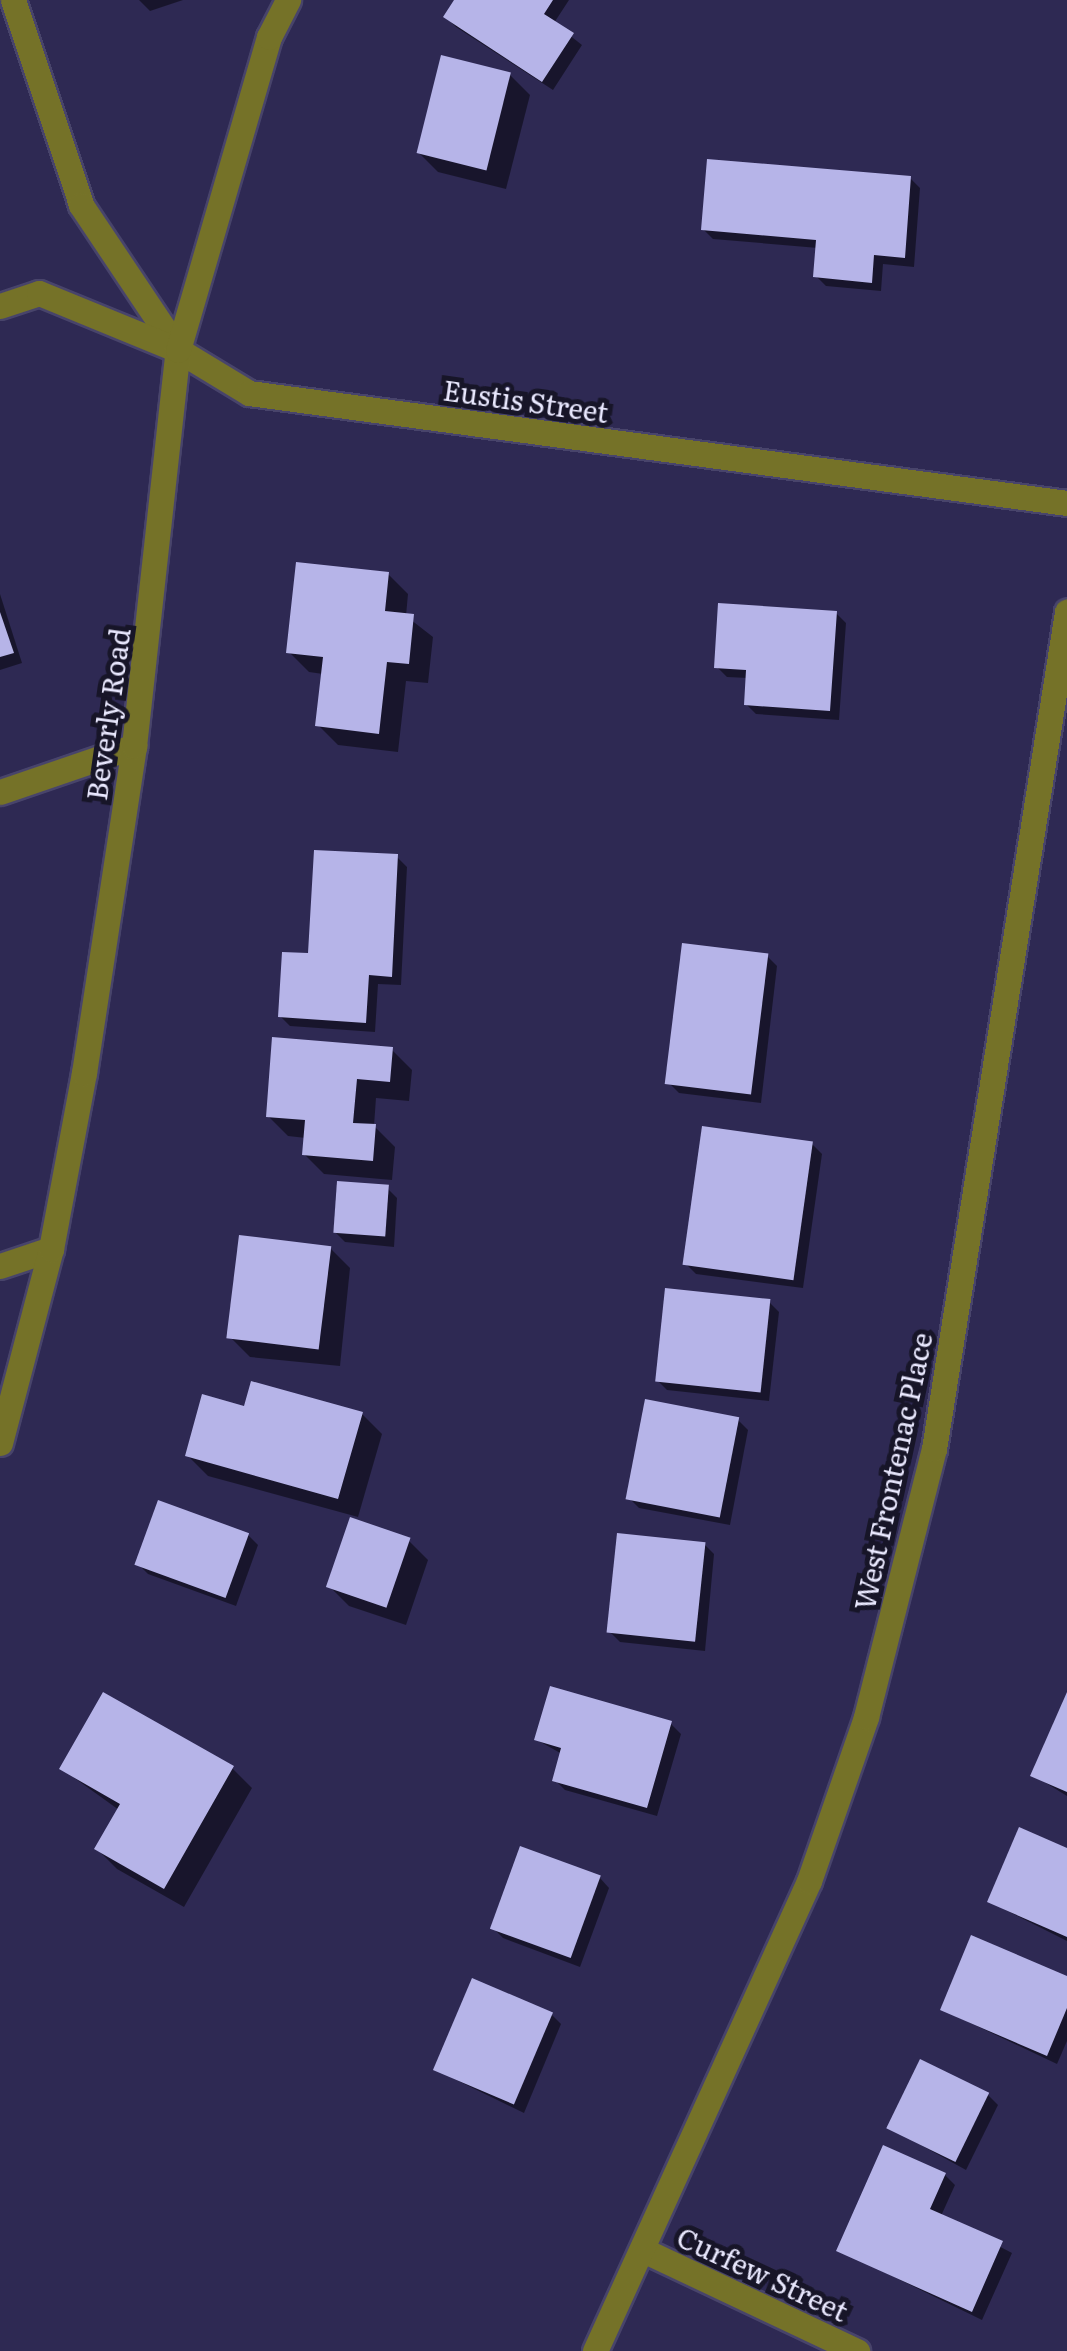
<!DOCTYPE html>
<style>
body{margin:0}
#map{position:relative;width:1067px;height:2351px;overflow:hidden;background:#2e2953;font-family:Literata,serif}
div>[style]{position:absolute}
.shadow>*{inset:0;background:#0007}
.building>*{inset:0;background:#b6b4e8;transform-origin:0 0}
.roads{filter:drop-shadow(2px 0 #48446b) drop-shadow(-2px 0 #48446b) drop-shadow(0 2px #48446b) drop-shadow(0 -2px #48446b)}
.service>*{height:25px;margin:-12.5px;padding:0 12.5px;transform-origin:12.5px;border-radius:12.5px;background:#757228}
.minor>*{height:25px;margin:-12.5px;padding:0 12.5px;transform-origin:12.5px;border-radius:12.5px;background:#757228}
span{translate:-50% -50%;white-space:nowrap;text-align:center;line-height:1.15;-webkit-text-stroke:10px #171528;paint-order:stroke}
.street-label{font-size:28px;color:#e9e8fe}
</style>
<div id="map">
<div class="shadow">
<div style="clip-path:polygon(139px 0,183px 0,150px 11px)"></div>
<div style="clip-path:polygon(457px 0,569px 0,554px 23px,582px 45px,553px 90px,456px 27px,446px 17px)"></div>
<div style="clip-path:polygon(510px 75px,530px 95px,506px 189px,438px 172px,418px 152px)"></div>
<div style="clip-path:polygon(910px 178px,920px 188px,914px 267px,883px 264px,881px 291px,826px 286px,816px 276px,818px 248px,713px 239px,703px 229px)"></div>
<div style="clip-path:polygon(388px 574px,408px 594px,406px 616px,433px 637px,428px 683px,406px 681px,398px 752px,338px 745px,318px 725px,323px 674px,309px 672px,289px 652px)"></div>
<div style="clip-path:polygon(0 594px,22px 663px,0 670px)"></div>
<div style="clip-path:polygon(836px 613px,846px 623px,839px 720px,756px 714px,746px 704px,748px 678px,727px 677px,717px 667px)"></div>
<div style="clip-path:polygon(397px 857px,407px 867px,401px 985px,378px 984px,375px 1032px,290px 1026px,280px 1016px,311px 955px)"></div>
<div style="clip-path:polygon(767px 956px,777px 966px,761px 1103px,679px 1093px,669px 1083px)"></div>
<div style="clip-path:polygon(392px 1050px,412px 1070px,409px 1101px,376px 1098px,374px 1126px,395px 1147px,392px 1180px,324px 1174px,304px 1154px,306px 1138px,288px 1136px,268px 1116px)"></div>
<div style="clip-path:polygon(812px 1144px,822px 1154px,803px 1288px,696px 1274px,686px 1264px)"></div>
<div style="clip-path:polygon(387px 1188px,397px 1198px,394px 1247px,345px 1242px,335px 1232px)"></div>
<div style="clip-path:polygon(330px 1248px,350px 1268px,340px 1366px,250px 1357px,230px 1337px)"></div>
<div style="clip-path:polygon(769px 1302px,779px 1312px,769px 1401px,667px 1390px,657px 1380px)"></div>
<div style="clip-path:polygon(246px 1409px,362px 1414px,382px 1434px,358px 1517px,208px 1476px,188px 1456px)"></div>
<div style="clip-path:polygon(738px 1420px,748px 1430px,730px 1525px,639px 1508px,629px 1498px)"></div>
<div style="clip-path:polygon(248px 1535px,258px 1545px,236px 1606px,148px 1574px,138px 1564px)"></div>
<div style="clip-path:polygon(408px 1540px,428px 1560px,406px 1625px,349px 1606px,329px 1586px)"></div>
<div style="clip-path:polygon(704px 1544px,714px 1554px,705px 1651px,620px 1642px,610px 1632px)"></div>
<div style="clip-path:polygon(1067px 1698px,1067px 1796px,1033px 1775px)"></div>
<div style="clip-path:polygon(671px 1724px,681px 1734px,657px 1816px,565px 1790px,555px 1780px,562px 1754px,537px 1740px)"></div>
<div style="clip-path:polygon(232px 1768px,252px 1788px,184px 1907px,117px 1869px,97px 1849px,119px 1810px,62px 1769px)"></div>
<div style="clip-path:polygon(1067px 1851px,1067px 1941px,990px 1902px)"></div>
<div style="clip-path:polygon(600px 1878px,609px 1888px,580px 1967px,503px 1938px,493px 1928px)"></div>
<div style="clip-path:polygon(1067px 1978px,1067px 2041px,1057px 2064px,943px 2010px)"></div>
<div style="clip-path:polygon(551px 2014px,561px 2024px,524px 2113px,436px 2070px)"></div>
<div style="clip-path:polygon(988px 2095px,998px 2105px,966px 2170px,890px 2128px)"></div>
<div style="clip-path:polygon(945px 2175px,955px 2185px,941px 2216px,1012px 2253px,982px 2320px,839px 2250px)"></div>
</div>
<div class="building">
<div style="clip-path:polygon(454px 0,553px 0,544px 14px,574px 33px,542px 82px,443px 17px)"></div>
<div style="left:441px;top:55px;width:72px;height:101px;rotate:14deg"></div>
<div style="clip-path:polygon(707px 159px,911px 176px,905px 258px,874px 255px,872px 283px,813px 277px,816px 240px,701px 230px)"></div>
<div style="clip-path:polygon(296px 562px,389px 572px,385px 611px,414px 614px,409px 664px,387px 662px,379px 734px,315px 726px,323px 657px,286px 653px)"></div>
<div style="clip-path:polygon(718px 603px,837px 611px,830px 711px,744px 705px,746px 670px,714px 668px)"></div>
<div style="clip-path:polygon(0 612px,14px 653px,0 657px)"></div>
<div style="clip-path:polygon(314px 850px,398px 854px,392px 977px,369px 975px,366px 1023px,278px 1017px,282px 952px,308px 953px)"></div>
<div style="left:682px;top:943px;width:87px;height:142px;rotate:7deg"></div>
<div style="clip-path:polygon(272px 1037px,393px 1047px,390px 1082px,357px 1079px,353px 1123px,376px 1124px,373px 1161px,302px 1155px,305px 1120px,266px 1117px)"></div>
<div style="left:702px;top:1126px;width:112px;height:140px;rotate:8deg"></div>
<div style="left:337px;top:1181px;width:52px;height:52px;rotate:4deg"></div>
<div style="left:239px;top:1235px;width:93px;height:104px;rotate:7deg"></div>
<div style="left:665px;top:1288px;width:106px;height:94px;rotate:6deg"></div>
<div style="clip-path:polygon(251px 1381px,363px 1412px,338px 1499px,185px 1456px,202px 1394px,244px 1406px)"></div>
<div style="left:645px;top:1399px;width:96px;height:102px;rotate:11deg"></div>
<div style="left:158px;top:1500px;width:97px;height:69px;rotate:20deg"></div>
<div style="left:350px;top:1517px;width:64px;height:74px;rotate:19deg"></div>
<div style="left:617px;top:1533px;width:89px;height:100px;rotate:6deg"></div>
<div style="clip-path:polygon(550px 1686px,672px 1721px,647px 1808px,552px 1781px,561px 1748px,534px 1740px)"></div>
<div style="clip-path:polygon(103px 1692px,234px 1766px,164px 1889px,94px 1849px,120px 1804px,59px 1769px)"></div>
<div style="clip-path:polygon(1067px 1692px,1067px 1792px,1030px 1776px)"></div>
<div style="clip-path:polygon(1019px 1827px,1067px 1848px,1067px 1937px,987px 1902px)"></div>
<div style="left:520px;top:1846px;width:86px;height:88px;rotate:20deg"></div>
<div style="clip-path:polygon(971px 1935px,1067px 1976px,1067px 2008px,1047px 2056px,940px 2010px)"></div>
<div style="left:472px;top:1978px;width:88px;height:100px;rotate:23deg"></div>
<div style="left:920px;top:2059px;width:77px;height:77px;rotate:26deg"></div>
<div style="clip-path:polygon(883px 2145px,946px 2173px,930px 2209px,1003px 2241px,972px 2312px,836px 2251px)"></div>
</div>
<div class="roads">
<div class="service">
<div style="left:0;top:792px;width:142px;rotate:-18.9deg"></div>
</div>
<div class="minor">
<div style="left:13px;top:0;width:216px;rotate:71.6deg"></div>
<div style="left:81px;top:205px;width:174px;rotate:56.2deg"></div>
<div style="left:0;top:306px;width:41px;rotate:-18.4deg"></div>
<div style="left:39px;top:293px;width:150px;rotate:22.3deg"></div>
<div style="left:178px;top:350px;width:83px;rotate:31.2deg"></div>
<div style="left:249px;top:393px;width:825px;rotate:7.66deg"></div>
<div style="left:0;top:1266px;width:54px;rotate:-18.4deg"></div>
<div style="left:0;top:1443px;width:201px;rotate:-75.3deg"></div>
<div style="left:51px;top:1249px;width:179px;rotate:-79.4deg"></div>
<div style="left:84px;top:1073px;width:331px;rotate:-81.3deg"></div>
<div style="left:134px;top:746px;width:398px;rotate:-83.7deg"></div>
<div style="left:178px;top:350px;width:326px;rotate:-73.8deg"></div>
<div style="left:269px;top:37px;width:42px;rotate:-62.8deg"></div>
<div style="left:643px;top:2250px;width:237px;rotate:25.3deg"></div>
<div style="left:595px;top:2351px;width:516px;rotate:-65.52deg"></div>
<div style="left:809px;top:1881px;width:174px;rotate:-70.8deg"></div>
<div style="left:866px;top:1717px;width:276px;rotate:-75.8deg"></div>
<div style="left:934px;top:1449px;width:848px;rotate:-80.97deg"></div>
</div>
</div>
<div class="street-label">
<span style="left:526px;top:400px;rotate:8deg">Eustis Street</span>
<span style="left:107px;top:714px;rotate:-82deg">Beverly Road</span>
<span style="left:892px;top:1471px;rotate:-78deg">West Frontenac Place</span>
<span style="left:763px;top:2273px;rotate:25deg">Curfew Street</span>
</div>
</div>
